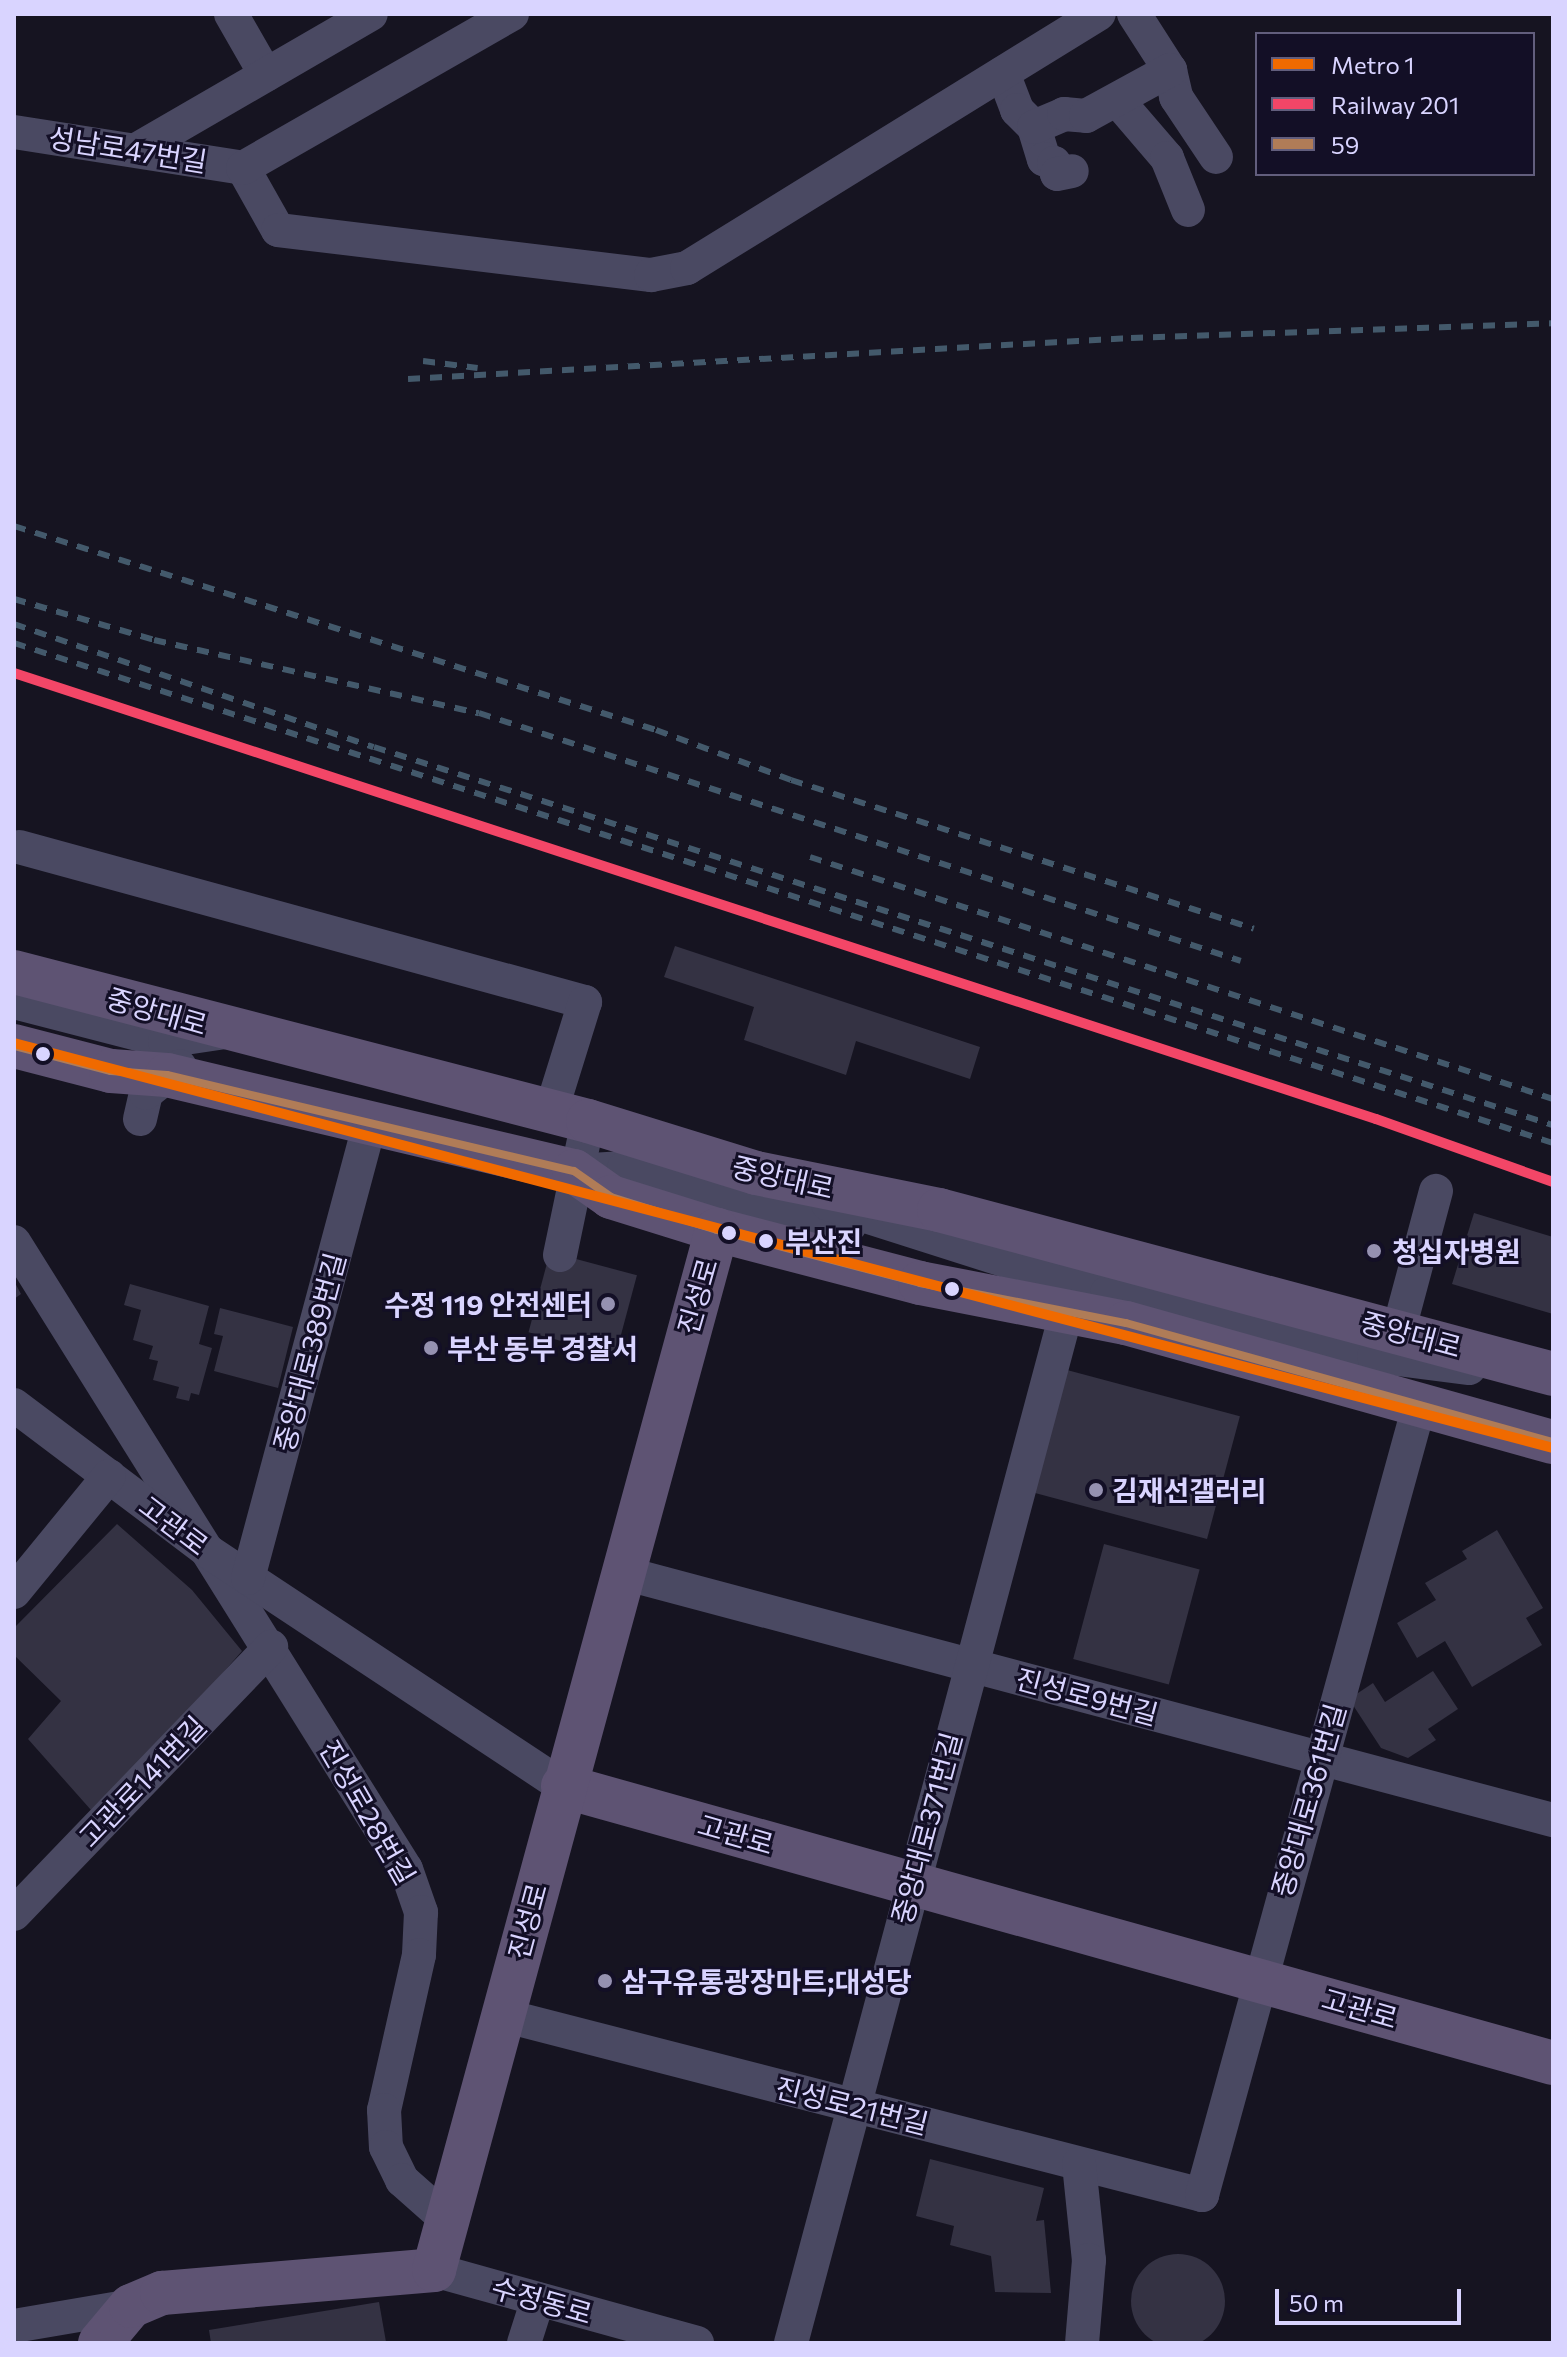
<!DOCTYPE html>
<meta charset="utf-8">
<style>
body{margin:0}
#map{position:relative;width:1567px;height:2357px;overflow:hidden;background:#161421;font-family:Commissioner,"Noto Sans KR",sans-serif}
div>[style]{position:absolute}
.building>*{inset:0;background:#343243;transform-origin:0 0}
.round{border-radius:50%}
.minor>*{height:34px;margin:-17px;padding:0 17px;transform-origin:17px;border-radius:17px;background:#4a4962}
.major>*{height:44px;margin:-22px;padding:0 22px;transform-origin:22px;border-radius:22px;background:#5e5373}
.rail>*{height:6px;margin-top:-3px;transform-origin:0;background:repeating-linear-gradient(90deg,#43596b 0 12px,transparent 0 22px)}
.bus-1>*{height:8px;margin:-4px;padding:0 4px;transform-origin:4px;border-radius:4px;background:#b07c57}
.rail-1>*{height:10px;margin:-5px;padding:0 5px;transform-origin:5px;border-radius:5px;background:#f34667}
.metro-1>*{height:10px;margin:-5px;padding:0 5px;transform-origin:5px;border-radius:5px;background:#f06a00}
.dots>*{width:22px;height:22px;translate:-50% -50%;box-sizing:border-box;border:4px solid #130f26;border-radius:50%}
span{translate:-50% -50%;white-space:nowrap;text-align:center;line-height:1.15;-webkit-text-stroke:6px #130f26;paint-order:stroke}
.street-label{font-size:28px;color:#d9d4ff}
.stop-label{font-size:28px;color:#d9d4ff;font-weight:700}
.left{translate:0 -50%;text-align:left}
.poi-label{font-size:28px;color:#d9d4ff;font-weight:700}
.right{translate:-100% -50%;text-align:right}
.frame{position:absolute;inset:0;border:16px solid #d9d4ff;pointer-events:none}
.legend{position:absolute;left:1255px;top:32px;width:280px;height:144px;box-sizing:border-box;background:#130f26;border:2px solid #625e7d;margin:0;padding:10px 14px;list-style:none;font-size:24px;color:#d9d4ff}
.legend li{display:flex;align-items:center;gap:16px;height:40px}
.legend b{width:40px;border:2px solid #625e7d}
.scale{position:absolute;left:1275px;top:2289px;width:186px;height:36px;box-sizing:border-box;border:4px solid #d9d4ff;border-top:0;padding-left:10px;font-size:24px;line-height:28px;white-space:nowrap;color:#d9d4ff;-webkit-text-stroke:6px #130f26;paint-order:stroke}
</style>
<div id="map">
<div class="building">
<div style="clip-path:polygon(675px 946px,980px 1047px,970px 1079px,856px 1041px,846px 1075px,744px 1040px,754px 1007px,664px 977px)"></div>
<div style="clip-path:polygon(1474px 1213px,1553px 1237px,1553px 1314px,1452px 1284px)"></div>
<div style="left:550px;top:1252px;width:90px;height:83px;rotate:15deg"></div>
<div style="clip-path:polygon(14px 1281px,21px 1294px,14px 1299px)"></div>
<div style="clip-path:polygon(130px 1284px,209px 1306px,199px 1344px,212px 1348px,199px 1395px,191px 1393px,189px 1401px,176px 1398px,179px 1387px,153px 1380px,158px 1361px,149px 1359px,153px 1346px,133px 1340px,141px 1310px,124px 1305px)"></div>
<div style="clip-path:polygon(220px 1308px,293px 1327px,278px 1388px,214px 1371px,223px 1336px,214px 1334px)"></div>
<div style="left:1067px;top:1370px;width:179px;height:127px;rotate:15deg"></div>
<div style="clip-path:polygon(117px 1524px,192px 1590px,242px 1651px,148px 1759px,91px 1810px,28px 1739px,61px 1701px,14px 1655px,14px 1628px)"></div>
<div style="clip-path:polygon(1497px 1530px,1543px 1608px,1526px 1618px,1542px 1645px,1472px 1687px,1445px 1641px,1417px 1658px,1397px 1623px,1436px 1600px,1425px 1583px,1467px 1559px,1462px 1551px)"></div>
<div style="left:1104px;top:1544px;width:99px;height:119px;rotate:15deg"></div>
<div style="clip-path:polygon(1433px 1671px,1458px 1709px,1428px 1729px,1436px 1740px,1408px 1758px,1381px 1748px,1349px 1699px,1373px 1683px,1385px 1702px)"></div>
<div style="clip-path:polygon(930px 2159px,1044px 2188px,1036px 2221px,1044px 2220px,1051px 2293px,995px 2292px,991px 2256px,950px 2245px,954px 2226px,916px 2216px)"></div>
<div class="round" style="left:1131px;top:2254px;width:94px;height:94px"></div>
<div style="clip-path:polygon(379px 2302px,386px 2342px,211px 2343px,209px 2330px)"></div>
</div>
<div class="minor">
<div style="left:231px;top:14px;width:70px;rotate:60.2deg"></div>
<div style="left:1134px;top:14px;width:67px;rotate:57.3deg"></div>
<div style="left:1170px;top:70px;width:28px;rotate:77deg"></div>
<div style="left:1176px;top:97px;width:72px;rotate:56.3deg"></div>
<div style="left:1003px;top:73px;width:40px;rotate:69deg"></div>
<div style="left:1017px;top:110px;width:24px;rotate:45deg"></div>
<div style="left:1034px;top:127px;width:34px;rotate:73deg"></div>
<div style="left:1044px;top:159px;width:11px;rotate:22deg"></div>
<div style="left:1054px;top:163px;width:11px;rotate:75deg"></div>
<div style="left:1057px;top:174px;width:15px;rotate:-11deg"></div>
<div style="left:1119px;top:102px;width:74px;rotate:49.4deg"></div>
<div style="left:1167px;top:158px;width:56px;rotate:68deg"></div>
<div style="left:1034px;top:127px;width:33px;rotate:-23deg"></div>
<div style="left:1064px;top:114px;width:22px;rotate:5deg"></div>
<div style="left:1086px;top:116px;width:96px;rotate:-28.7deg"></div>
<div style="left:14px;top:132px;width:232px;rotate:8.9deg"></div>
<div style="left:138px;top:149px;width:269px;rotate:-30.1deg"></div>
<div style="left:243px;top:168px;width:71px;rotate:60.6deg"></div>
<div style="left:278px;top:230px;width:376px;rotate:6.9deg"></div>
<div style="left:651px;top:275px;width:37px;rotate:-11deg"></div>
<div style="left:687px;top:268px;width:484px;rotate:-31.7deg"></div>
<div style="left:243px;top:168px;width:310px;rotate:-29.8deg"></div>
<div style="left:19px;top:847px;width:587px;rotate:15.32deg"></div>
<div style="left:585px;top:1002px;width:114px;rotate:107.3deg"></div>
<div style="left:14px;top:1002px;width:156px;rotate:14.5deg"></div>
<div style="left:165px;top:1041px;width:61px;rotate:-8.5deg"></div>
<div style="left:140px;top:1119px;width:27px;rotate:-77deg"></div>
<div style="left:146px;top:1093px;width:43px;rotate:-38.5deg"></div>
<div style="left:574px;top:1171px;width:50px;rotate:-3.4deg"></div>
<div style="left:624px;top:1168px;width:233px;rotate:14.2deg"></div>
<div style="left:828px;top:1204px;width:293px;rotate:17.7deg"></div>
<div style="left:1107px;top:1293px;width:274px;rotate:13.3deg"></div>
<div style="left:1374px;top:1356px;width:96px;rotate:7.2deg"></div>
<div style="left:14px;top:1242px;width:739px;rotate:57.99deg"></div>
<div style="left:406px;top:1869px;width:46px;rotate:70.8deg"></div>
<div style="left:421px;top:1912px;width:43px;rotate:92.7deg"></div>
<div style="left:419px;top:1955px;width:159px;rotate:102.7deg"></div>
<div style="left:384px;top:2110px;width:37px;rotate:87deg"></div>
<div style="left:386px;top:2147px;width:37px;rotate:64deg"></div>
<div style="left:402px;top:2180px;width:60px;rotate:41.6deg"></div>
<div style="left:560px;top:1255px;width:137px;rotate:-78.2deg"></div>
<div style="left:1399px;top:1329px;width:143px;rotate:-75deg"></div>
<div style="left:14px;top:1405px;width:244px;rotate:37deg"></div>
<div style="left:209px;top:1552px;width:424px;rotate:33.5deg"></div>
<div style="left:620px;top:1572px;width:965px;rotate:14.89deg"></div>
<div style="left:248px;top:1578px;width:469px;rotate:-75deg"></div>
<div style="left:14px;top:1592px;width:150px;rotate:-50.7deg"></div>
<div style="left:14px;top:1914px;width:371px;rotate:-46.1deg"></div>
<div style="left:502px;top:2015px;width:723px;rotate:14.42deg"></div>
<div style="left:1202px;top:2195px;width:818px;rotate:-74.62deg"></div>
<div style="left:1079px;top:2164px;width:97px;rotate:84.1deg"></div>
<div style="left:1089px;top:2260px;width:83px;rotate:94.8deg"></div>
<div style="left:434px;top:2270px;width:273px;rotate:15.5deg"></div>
<div style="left:14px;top:2326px;width:119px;rotate:-9.7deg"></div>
<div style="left:524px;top:2343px;width:46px;rotate:-72.3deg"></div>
<div style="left:791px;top:2343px;width:1065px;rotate:-75.04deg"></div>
</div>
<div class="major">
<div style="left:14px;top:972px;width:593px;rotate:14.55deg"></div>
<div style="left:588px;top:1121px;width:176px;rotate:17.2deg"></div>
<div style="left:756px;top:1173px;width:187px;rotate:11.4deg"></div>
<div style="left:939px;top:1210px;width:636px;rotate:14.95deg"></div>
<div style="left:14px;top:1046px;width:100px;rotate:14.5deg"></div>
<div style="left:111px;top:1071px;width:56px;rotate:4.1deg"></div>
<div style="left:167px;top:1075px;width:418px;rotate:13.3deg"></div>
<div style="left:574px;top:1171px;width:45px;rotate:35.1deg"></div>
<div style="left:611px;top:1197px;width:111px;rotate:17.3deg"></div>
<div style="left:717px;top:1230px;width:210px;rotate:14.6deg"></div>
<div style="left:920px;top:1283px;width:210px;rotate:11deg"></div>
<div style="left:1126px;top:1323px;width:443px;rotate:15.6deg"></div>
<div style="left:563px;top:1786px;width:1028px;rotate:15.63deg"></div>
<div style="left:100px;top:2343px;width:48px;rotate:-50deg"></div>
<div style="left:131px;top:2306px;width:34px;rotate:-23deg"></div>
<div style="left:162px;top:2293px;width:273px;rotate:-4.8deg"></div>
<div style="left:434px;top:2270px;width:1078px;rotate:-74.78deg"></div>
</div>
<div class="rail">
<div style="left:423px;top:361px;width:55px;rotate:7.3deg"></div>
<div style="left:408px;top:379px;width:724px;rotate:-3.25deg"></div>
<div style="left:1131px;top:338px;width:422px;rotate:-2deg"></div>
<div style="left:14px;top:526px;width:674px;rotate:17.63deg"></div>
<div style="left:656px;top:730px;width:144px;rotate:20.3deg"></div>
<div style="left:791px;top:780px;width:486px;rotate:17.8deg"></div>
<div style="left:14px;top:599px;width:146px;rotate:16.3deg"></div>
<div style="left:154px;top:640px;width:333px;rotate:12.7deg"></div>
<div style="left:479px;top:713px;width:801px;rotate:18.03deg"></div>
<div style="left:14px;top:624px;width:380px;rotate:18.9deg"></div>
<div style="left:374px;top:747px;width:1238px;rotate:17.78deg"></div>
<div style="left:14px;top:643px;width:1618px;rotate:18deg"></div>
<div style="left:810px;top:857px;width:781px;rotate:18.04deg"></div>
</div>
<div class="bus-1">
<div style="left:14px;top:1046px;width:100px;rotate:14.5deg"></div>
<div style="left:111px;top:1071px;width:56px;rotate:4.1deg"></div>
<div style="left:167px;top:1075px;width:418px;rotate:13.3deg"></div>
<div style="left:574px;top:1171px;width:45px;rotate:35.1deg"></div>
<div style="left:611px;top:1197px;width:111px;rotate:17.3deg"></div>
<div style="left:717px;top:1230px;width:210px;rotate:14.6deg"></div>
<div style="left:920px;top:1283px;width:210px;rotate:11deg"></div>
<div style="left:1126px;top:1323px;width:443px;rotate:15.6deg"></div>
</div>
<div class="rail-1">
<div style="left:14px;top:673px;width:1433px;rotate:18.13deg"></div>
<div style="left:1376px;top:1119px;width:188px;rotate:19.6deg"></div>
</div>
<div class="metro-1">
<div style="left:14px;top:1043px;width:1591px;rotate:14.74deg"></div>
</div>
<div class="dots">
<div style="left:43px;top:1054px;background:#d9d4ff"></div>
<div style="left:729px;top:1233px;background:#d9d4ff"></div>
<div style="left:766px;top:1241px;background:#d9d4ff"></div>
<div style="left:1374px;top:1251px;background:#9591b1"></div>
<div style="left:952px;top:1289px;background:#d9d4ff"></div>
<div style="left:608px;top:1304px;background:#9591b1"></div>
<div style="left:431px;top:1348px;background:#9591b1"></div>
<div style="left:1096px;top:1490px;background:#9591b1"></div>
<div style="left:605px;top:1981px;background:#9591b1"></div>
</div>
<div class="street-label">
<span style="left:128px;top:149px;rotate:9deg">성남로47번길</span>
<span style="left:157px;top:1011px;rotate:16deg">중앙대로</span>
<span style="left:783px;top:1177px;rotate:13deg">중앙대로</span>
<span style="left:697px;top:1296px;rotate:-74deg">진성로</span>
<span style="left:1411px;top:1334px;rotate:15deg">중앙대로</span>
<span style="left:309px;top:1352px;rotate:-75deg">중앙대로389번길</span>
<span style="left:174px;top:1525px;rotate:37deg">고관로</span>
<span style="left:1087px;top:1696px;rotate:15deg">진성로9번길</span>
<span style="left:142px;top:1781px;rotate:-46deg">고관로141번길</span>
<span style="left:1308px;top:1800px;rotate:-74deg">중앙대로361번길</span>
<span style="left:368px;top:1812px;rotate:60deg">진성로28번길</span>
<span style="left:926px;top:1828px;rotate:-75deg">중앙대로371번길</span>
<span style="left:736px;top:1834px;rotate:16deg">고관로</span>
<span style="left:527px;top:1921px;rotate:-75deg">진성로</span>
<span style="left:1360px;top:2008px;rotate:16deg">고관로</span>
<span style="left:852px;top:2105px;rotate:14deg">진성로21번길</span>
<span style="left:542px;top:2300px;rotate:16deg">수정동로</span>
</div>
<div class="stop-label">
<span class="left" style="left:785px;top:1241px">부산진</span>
</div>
<div class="poi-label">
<span class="left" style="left:1392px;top:1251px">청십자병원</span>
<span class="right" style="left:592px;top:1304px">수정 119 안전센터</span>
<span class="left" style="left:447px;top:1348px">부산 동부 경찰서</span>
<span class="left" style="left:1112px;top:1490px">김재선갤러리</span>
<span class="left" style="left:621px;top:1981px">삼구유통광장마트;대성당</span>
</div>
<div class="frame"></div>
<ul class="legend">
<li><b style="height:10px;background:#f06a00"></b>Metro 1</li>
<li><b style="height:10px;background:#f34667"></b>Railway 201</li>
<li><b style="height:10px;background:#b07c57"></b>59</li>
</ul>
<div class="scale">50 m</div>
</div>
